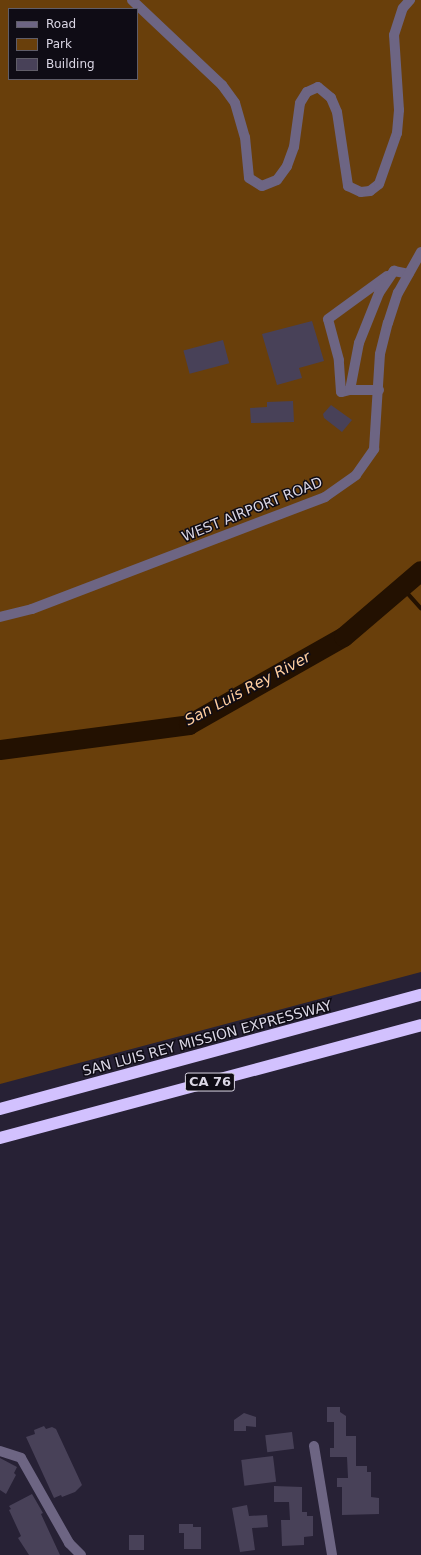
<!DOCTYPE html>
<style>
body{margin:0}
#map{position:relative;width:421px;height:1555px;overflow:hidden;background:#272135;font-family:"DejaVu Sans",sans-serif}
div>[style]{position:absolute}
.green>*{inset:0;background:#693f0b}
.stream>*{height:3.5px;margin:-1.75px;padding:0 1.75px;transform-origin:1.75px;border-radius:1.75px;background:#231101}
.river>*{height:20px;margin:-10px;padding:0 10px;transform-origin:10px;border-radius:10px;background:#231101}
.building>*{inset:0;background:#484158;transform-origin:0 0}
.minor>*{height:10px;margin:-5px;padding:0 5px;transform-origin:5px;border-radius:5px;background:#6d6583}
.highway>*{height:12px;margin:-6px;padding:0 6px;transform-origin:6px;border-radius:6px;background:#d2c1fe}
span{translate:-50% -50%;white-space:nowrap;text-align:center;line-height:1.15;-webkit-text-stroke:3px #0f0c15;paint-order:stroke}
.shield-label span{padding:1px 3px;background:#0f0c15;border:1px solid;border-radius:3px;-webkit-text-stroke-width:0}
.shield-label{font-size:13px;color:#dad6e4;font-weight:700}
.street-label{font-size:14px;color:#dad6e4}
.water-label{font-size:15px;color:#ffce9f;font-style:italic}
.legend{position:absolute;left:8px;top:8px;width:130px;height:72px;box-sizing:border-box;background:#0f0c15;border:1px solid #605d68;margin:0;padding:5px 7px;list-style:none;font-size:12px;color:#dad6e4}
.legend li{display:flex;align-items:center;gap:8px;height:20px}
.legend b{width:20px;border:1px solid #605d68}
</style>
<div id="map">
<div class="green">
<div style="clip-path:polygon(evenodd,0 0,421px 0,421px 972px,0 1084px,0 0,9px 9px,137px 9px,137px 79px,9px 79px,9px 9px)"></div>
</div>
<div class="stream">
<div style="left:403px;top:588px;width:27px;rotate:48deg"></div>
</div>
<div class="river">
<div style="left:0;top:750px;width:191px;rotate:-7.5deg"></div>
<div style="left:189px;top:725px;width:178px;rotate:-29.6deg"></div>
<div style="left:344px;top:637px;width:101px;rotate:-40.6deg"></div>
</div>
<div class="building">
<div style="clip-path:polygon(312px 321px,324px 361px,299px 368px,302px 378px,277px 385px,262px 334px)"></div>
<div style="left:223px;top:340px;width:24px;height:41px;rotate:75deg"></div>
<div style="clip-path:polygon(293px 401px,294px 422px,251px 423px,250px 408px,267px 407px,267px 402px)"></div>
<div style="clip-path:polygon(331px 405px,352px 420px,342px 432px,324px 418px,323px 414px)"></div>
<div style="clip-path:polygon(327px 1407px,340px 1407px,340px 1412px,346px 1416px,346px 1436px,356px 1436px,356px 1466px,367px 1466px,367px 1472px,371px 1472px,371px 1497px,379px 1498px,379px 1514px,342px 1515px,342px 1487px,337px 1487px,337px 1478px,348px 1478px,347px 1457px,330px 1457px,330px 1448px,334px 1448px,334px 1422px,327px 1422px)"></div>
<div style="clip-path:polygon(244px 1413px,256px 1417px,256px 1427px,246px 1426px,246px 1431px,234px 1431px,234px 1420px)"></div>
<div style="clip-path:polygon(44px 1426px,46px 1429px,52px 1427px,56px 1429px,82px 1485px,75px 1492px,62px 1497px,61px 1495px,54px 1498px,26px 1437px,35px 1434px,34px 1430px)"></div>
<div style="left:292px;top:1432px;width:17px;height:27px;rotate:83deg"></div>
<div style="left:273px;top:1456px;width:26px;height:32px;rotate:83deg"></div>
<div style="clip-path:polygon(0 1458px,17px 1467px,14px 1473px,16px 1475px,6px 1494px,0 1490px)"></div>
<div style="clip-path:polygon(274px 1486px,302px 1487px,302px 1512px,307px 1512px,307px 1516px,313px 1516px,313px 1536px,304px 1537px,304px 1545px,282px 1546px,281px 1520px,290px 1520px,289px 1502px,274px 1502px)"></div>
<div style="clip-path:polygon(32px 1494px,43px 1513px,41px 1514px,60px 1555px,29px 1555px,18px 1538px,21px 1536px,9px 1510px,11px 1509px,9px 1506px)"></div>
<div style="clip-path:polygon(247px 1505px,249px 1516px,267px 1515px,268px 1527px,252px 1528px,255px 1550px,240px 1552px,232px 1508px)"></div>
<div style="clip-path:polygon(179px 1524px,193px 1524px,193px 1527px,201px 1527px,201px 1549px,184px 1549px,184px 1533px,179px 1533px)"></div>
<div style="left:144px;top:1535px;width:15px;height:15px;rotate:90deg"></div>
</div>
<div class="minor">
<div style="left:132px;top:0;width:124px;rotate:43.4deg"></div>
<div style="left:222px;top:85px;width:22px;rotate:54deg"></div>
<div style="left:235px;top:103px;width:35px;rotate:74deg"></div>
<div style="left:245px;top:137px;width:41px;rotate:84.4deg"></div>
<div style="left:249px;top:178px;width:15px;rotate:32deg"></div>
<div style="left:262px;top:186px;width:16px;rotate:-22deg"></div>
<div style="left:277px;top:180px;width:17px;rotate:-54deg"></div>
<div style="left:287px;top:166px;width:20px;rotate:-70deg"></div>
<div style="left:294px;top:147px;width:44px;rotate:-82.2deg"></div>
<div style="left:300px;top:103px;width:13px;rotate:-58deg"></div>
<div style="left:307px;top:92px;width:12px;rotate:-24deg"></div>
<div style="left:318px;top:87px;width:17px;rotate:40deg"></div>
<div style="left:331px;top:98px;width:15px;rotate:67deg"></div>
<div style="left:337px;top:112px;width:75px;rotate:81.5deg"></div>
<div style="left:348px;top:186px;width:14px;rotate:25deg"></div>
<div style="left:361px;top:192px;width:9px;rotate:-6deg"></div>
<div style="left:370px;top:191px;width:11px;rotate:-38deg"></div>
<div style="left:379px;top:184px;width:54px;rotate:-70.6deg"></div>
<div style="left:397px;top:133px;width:23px;rotate:-85deg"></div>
<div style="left:399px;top:110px;width:75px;rotate:-93.8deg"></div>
<div style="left:394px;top:35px;width:28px;rotate:-72deg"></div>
<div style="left:403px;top:8px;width:11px;rotate:-49deg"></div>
<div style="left:350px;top:390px;width:9px;rotate:167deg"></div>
<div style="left:341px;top:392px;width:32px;rotate:-94deg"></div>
<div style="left:339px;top:360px;width:42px;rotate:-105deg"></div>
<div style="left:328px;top:319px;width:73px;rotate:-36.1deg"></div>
<div style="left:379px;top:390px;width:29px;rotate:180deg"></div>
<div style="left:350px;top:390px;width:48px;rotate:-79.2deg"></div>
<div style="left:359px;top:343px;width:54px;rotate:-68.2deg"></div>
<div style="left:379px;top:293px;width:27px;rotate:-56deg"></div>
<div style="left:394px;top:271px;width:15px;rotate:11deg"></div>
<div style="left:0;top:617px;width:33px;rotate:-14deg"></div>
<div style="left:32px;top:609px;width:314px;rotate:-20.9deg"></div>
<div style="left:325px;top:497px;width:38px;rotate:-35deg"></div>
<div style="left:356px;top:475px;width:32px;rotate:-55deg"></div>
<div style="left:374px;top:449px;width:95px;rotate:-86.4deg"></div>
<div style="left:380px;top:354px;width:32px;rotate:-76deg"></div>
<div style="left:388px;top:323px;width:32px;rotate:-72deg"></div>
<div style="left:398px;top:293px;width:47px;rotate:-60.7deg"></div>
<div style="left:314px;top:1446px;width:110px;rotate:80.6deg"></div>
<div style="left:0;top:1451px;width:22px;rotate:18deg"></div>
<div style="left:21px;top:1458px;width:98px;rotate:60.5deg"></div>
<div style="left:69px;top:1543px;width:17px;rotate:45deg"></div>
</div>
<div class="highway">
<div style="left:0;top:1109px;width:436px;rotate:-15.2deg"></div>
<div style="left:0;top:1138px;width:436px;rotate:-15deg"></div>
</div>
<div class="shield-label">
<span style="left:210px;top:1082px">CA 76</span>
</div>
<div class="street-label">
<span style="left:252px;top:509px;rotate:-22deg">WEST AIRPORT ROAD</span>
<span style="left:207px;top:1038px;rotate:-15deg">SAN LUIS REY MISSION EXPRESSWAY</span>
</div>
<div class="water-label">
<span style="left:248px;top:689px;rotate:-28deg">San Luis Rey River</span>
</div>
<ul class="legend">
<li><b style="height:5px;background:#6d6583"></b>Road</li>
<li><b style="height:11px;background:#693f0b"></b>Park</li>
<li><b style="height:11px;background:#484158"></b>Building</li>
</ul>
</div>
